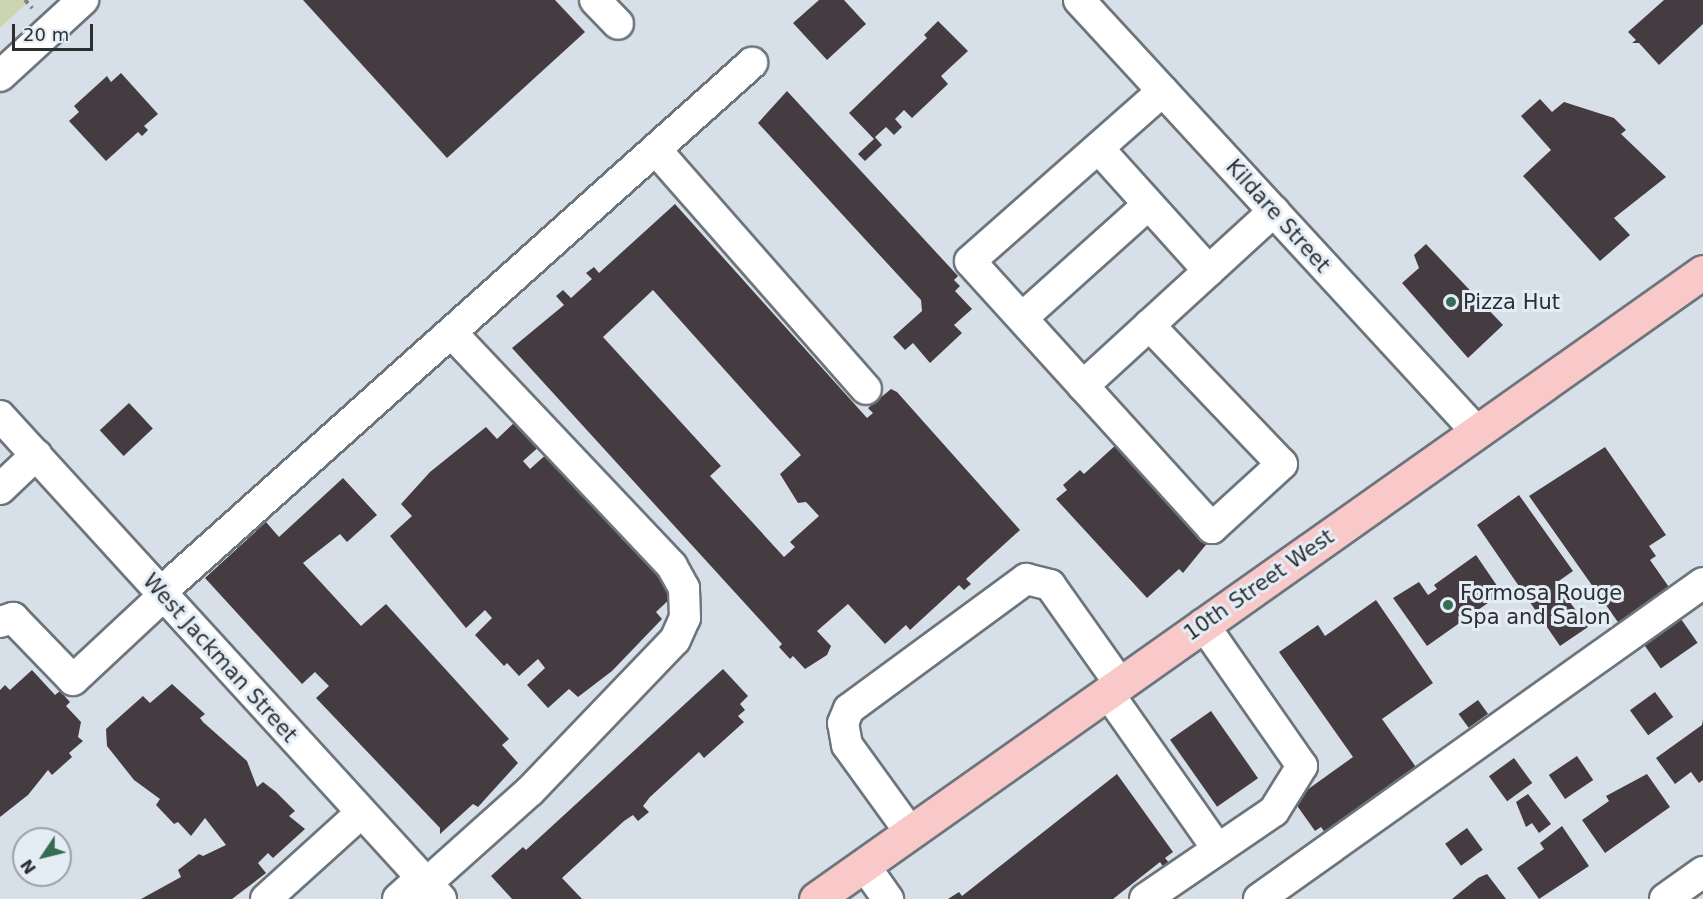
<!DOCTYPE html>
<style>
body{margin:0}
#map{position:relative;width:1703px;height:899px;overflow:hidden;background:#d7e0e8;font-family:"DejaVu Sans",sans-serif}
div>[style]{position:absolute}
.green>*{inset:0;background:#ccd5b0}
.building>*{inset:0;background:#453c41;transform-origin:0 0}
.path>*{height:4px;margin-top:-2px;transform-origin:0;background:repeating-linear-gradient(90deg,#7d8389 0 4.5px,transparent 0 9px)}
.roads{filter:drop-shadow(2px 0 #6d757c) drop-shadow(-2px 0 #6d757c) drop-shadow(0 2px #6d757c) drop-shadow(0 -2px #6d757c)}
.minor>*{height:30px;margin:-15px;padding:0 15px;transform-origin:15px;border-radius:15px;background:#fff}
.major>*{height:33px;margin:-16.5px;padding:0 16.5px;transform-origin:16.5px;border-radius:16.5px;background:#f8c9c8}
.dots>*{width:16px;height:16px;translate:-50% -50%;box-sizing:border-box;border:3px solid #e4edf5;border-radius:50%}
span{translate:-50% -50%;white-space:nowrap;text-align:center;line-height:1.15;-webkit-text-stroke:6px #e4edf5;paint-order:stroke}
.street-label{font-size:21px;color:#2b2f32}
.poi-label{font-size:21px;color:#2b2f32}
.left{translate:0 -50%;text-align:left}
.north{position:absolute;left:12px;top:827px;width:60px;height:60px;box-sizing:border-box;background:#e4edf5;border:2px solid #9aa1a7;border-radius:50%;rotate:235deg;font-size:16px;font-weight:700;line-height:24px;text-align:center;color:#2b2f32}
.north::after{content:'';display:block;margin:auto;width:21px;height:27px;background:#356c53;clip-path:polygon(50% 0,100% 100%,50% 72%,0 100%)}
.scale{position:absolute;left:12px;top:24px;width:81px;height:27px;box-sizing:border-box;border:3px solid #2b2f32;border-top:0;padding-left:8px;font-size:18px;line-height:21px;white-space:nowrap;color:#2b2f32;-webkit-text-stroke:4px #e4edf5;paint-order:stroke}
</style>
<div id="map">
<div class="green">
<div style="clip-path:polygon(0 0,30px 0,0 28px)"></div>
</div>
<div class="building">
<div style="clip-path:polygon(303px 0,555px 0,585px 32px,447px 158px)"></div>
<div style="clip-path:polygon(819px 0,844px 0,866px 24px,827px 60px,793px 23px)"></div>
<div style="clip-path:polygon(1664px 0,1703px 0,1703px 24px,1659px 65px,1639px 43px,1632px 43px,1636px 40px,1628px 32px)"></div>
<div style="clip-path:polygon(938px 21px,968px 51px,941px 76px,948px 84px,912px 118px,904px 110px,895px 119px,902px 127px,894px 135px,886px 127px,875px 137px,882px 145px,865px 161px,858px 154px,874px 139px,849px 113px,927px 38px,924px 35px)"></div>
<div style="clip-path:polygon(121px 73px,158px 114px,144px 126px,148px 130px,142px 136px,138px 132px,106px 161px,69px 121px,79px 112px,74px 106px,107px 76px,111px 82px)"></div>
<div style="clip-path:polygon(787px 91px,958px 276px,954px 280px,960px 286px,955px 291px,972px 309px,954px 325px,962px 333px,930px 363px,913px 343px,905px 350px,893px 337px,922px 311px,921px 300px,758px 123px)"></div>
<div style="clip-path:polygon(1540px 99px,1552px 112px,1564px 102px,1614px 118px,1626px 130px,1621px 134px,1666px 177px,1614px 218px,1630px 235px,1600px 261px,1523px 176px,1551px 150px,1521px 116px)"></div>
<div style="clip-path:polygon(evenodd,675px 204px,867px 418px,873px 413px,868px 408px,891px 389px,897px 392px,1020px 530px,966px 579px,971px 584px,964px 590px,959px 585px,910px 630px,906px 625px,885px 644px,848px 604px,817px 631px,831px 646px,827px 655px,805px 669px,793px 656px,790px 659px,779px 647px,782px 644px,512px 348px,564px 305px,556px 296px,563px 290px,571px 298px,592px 279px,586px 273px,594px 267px,599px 273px,675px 204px,653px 290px,801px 455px,780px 474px,798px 503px,806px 502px,819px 516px,790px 542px,795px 547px,784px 557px,710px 476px,721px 466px,603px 337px,653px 290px)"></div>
<div style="clip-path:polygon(1426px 244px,1503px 325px,1468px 358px,1402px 283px,1419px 268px,1414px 255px)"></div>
<div style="left:129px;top:403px;width:35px;height:40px;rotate:47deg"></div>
<div style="clip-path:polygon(515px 422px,542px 444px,523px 461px,530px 469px,549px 452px,578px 489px,581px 487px,600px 513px,603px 510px,625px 534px,621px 538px,666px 579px,663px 582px,674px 595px,656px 612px,662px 619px,612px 671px,578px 697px,569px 689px,548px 708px,527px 685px,545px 668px,538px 659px,519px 676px,507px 663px,504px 666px,475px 635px,492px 618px,485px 610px,466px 628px,390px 536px,412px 516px,401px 504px,430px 472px,486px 427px,497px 439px)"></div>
<div style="clip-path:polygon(1118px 443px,1209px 541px,1183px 573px,1179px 569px,1147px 598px,1056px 499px,1067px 490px,1063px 485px,1080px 470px,1084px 474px)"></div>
<div style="clip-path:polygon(1605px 447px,1666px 535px,1649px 546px,1656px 556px,1650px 560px,1671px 590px,1620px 625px,1529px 496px)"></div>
<div style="clip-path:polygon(343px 478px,377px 515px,347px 542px,340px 534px,303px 563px,361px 626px,386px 604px,509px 739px,502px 745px,518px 763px,478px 807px,473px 804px,440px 834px,440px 828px,316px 698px,329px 686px,315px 672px,302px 684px,205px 578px,266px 522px,279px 537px)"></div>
<div style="clip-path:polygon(1519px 495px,1573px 571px,1556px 583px,1588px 627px,1560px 646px,1477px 525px)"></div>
<div style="clip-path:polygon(1476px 555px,1502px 593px,1427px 646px,1393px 598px,1419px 582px,1428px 595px,1437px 589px,1434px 585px)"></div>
<div style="clip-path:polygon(1376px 600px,1433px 683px,1382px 719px,1418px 770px,1326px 834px,1321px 827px,1315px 831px,1293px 800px,1353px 757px,1279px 652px,1318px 625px,1325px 636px)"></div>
<div style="left:1681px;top:619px;width:29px;height:45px;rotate:55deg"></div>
<div style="clip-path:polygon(723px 669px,748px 696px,740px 704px,745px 710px,738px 716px,744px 722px,704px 758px,699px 752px,650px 797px,643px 806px,649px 812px,638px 821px,633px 815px,624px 821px,562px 878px,582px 899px,512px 899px,491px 876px,523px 847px,526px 850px)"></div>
<div style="clip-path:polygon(32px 670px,55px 695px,60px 691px,70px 702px,66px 706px,81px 722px,78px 737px,83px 741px,69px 753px,72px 757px,52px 775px,48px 770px,28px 795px,0 817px,0 690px,5px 685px,10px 690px)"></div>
<div style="clip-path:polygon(172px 684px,205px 714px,200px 718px,203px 722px,247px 761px,257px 787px,263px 782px,276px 792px,295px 811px,289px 816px,305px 829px,273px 858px,268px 853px,258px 863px,266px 873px,232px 899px,141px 899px,181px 877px,178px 870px,199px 854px,203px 856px,226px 845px,205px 818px,191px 836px,178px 822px,174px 824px,156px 805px,160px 799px,134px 780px,107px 746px,106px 729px,143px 696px,150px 703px)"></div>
<div style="left:1655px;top:692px;width:31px;height:31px;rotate:54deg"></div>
<div style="left:1478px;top:700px;width:17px;height:24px;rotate:54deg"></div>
<div style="left:1211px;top:711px;width:82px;height:50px;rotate:55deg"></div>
<div style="clip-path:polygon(1703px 719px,1703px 780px,1699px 783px,1691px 772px,1675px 784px,1656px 758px,1702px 725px)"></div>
<div style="left:1577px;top:756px;width:29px;height:34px;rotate:56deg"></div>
<div style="left:1514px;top:758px;width:31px;height:31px;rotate:54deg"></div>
<div style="clip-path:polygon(1117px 774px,1173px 852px,1165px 858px,1170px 864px,1164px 868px,1160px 862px,1113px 899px,948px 899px,959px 892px,962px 896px)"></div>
<div style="clip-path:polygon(1647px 774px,1670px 807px,1605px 853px,1582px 820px,1609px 801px,1606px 796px)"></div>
<div style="clip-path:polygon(1528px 794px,1551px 824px,1539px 833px,1532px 823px,1526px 827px,1516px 802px)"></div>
<div style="clip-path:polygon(1562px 826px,1589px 866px,1539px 899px,1517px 868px,1544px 849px,1540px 843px)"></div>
<div style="left:1467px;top:828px;width:27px;height:27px;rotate:54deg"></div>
<div style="clip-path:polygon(1487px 874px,1506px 899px,1452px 899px,1478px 878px)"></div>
</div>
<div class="path">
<div style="left:25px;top:0;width:11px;rotate:49deg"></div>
</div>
<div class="roads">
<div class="minor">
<div style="left:595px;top:0;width:33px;rotate:46deg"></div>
<div style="left:1079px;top:0;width:587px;rotate:47.35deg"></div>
<div style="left:0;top:76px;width:113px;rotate:-42.5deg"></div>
<div style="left:1099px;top:149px;width:164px;rotate:48deg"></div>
<div style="left:656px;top:150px;width:318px;rotate:48.7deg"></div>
<div style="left:1022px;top:318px;width:169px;rotate:-41.9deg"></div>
<div style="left:1149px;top:325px;width:192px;rotate:46.3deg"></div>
<div style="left:1282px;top:464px;width:95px;rotate:137.6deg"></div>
<div style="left:1212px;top:528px;width:360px;rotate:-132.2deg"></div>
<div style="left:970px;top:261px;width:257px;rotate:-41.4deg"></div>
<div style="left:1083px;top:386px;width:259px;rotate:-42.5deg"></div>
<div style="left:0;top:416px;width:654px;rotate:47.6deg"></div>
<div style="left:0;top:489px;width:50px;rotate:-43.4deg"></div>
<div style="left:160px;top:593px;width:795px;rotate:-41.84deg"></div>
<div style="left:0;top:622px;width:14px;rotate:-17deg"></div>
<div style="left:13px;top:618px;width:86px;rotate:45.9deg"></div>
<div style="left:73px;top:680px;width:123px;rotate:-43deg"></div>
<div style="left:1108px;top:693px;width:189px;rotate:54.9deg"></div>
<div style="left:910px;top:832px;width:107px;rotate:-125.9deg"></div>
<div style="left:847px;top:745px;width:22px;rotate:-100deg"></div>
<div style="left:843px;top:723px;width:15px;rotate:-67deg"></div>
<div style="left:849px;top:709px;width:220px;rotate:-36.3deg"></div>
<div style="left:1026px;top:579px;width:25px;rotate:14deg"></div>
<div style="left:1050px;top:585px;width:121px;rotate:54.7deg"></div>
<div style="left:864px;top:865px;width:42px;rotate:54.8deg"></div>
<div style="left:427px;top:883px;width:138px;rotate:-41.8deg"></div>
<div style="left:530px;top:791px;width:209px;rotate:-46.2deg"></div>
<div style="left:675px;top:640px;width:24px;rotate:-66deg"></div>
<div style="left:685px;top:618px;width:30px;rotate:-92deg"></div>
<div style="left:684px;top:588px;width:25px;rotate:-119deg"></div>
<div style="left:672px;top:566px;width:320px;rotate:-133.4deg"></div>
<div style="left:266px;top:899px;width:128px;rotate:-42.2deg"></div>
<div style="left:398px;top:899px;width:31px;rotate:-42deg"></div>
<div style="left:1145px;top:899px;width:156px;rotate:-34.3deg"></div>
<div style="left:1274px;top:811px;width:53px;rotate:-58.1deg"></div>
<div style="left:1302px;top:766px;width:173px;rotate:-124.9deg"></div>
<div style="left:1259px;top:899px;width:545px;rotate:-35.44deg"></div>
<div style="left:1665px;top:899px;width:47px;rotate:-35.4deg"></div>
</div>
<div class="major">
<div style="left:816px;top:899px;width:1086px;rotate:-35.26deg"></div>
</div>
</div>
<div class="dots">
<div style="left:1451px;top:302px;background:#356c53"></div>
<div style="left:1448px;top:605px;background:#356c53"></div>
</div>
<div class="street-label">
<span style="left:1278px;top:216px;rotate:48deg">Kildare Street</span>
<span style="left:1259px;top:585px;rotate:-35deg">10th Street West</span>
<span style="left:220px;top:658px;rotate:48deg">West Jackman Street</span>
</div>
<div class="poi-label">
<span class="left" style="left:1463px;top:302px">Pizza Hut</span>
<span class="left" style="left:1460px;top:605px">Formosa Rouge<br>Spa and Salon</span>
</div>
<div class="north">N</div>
<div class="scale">20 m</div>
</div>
